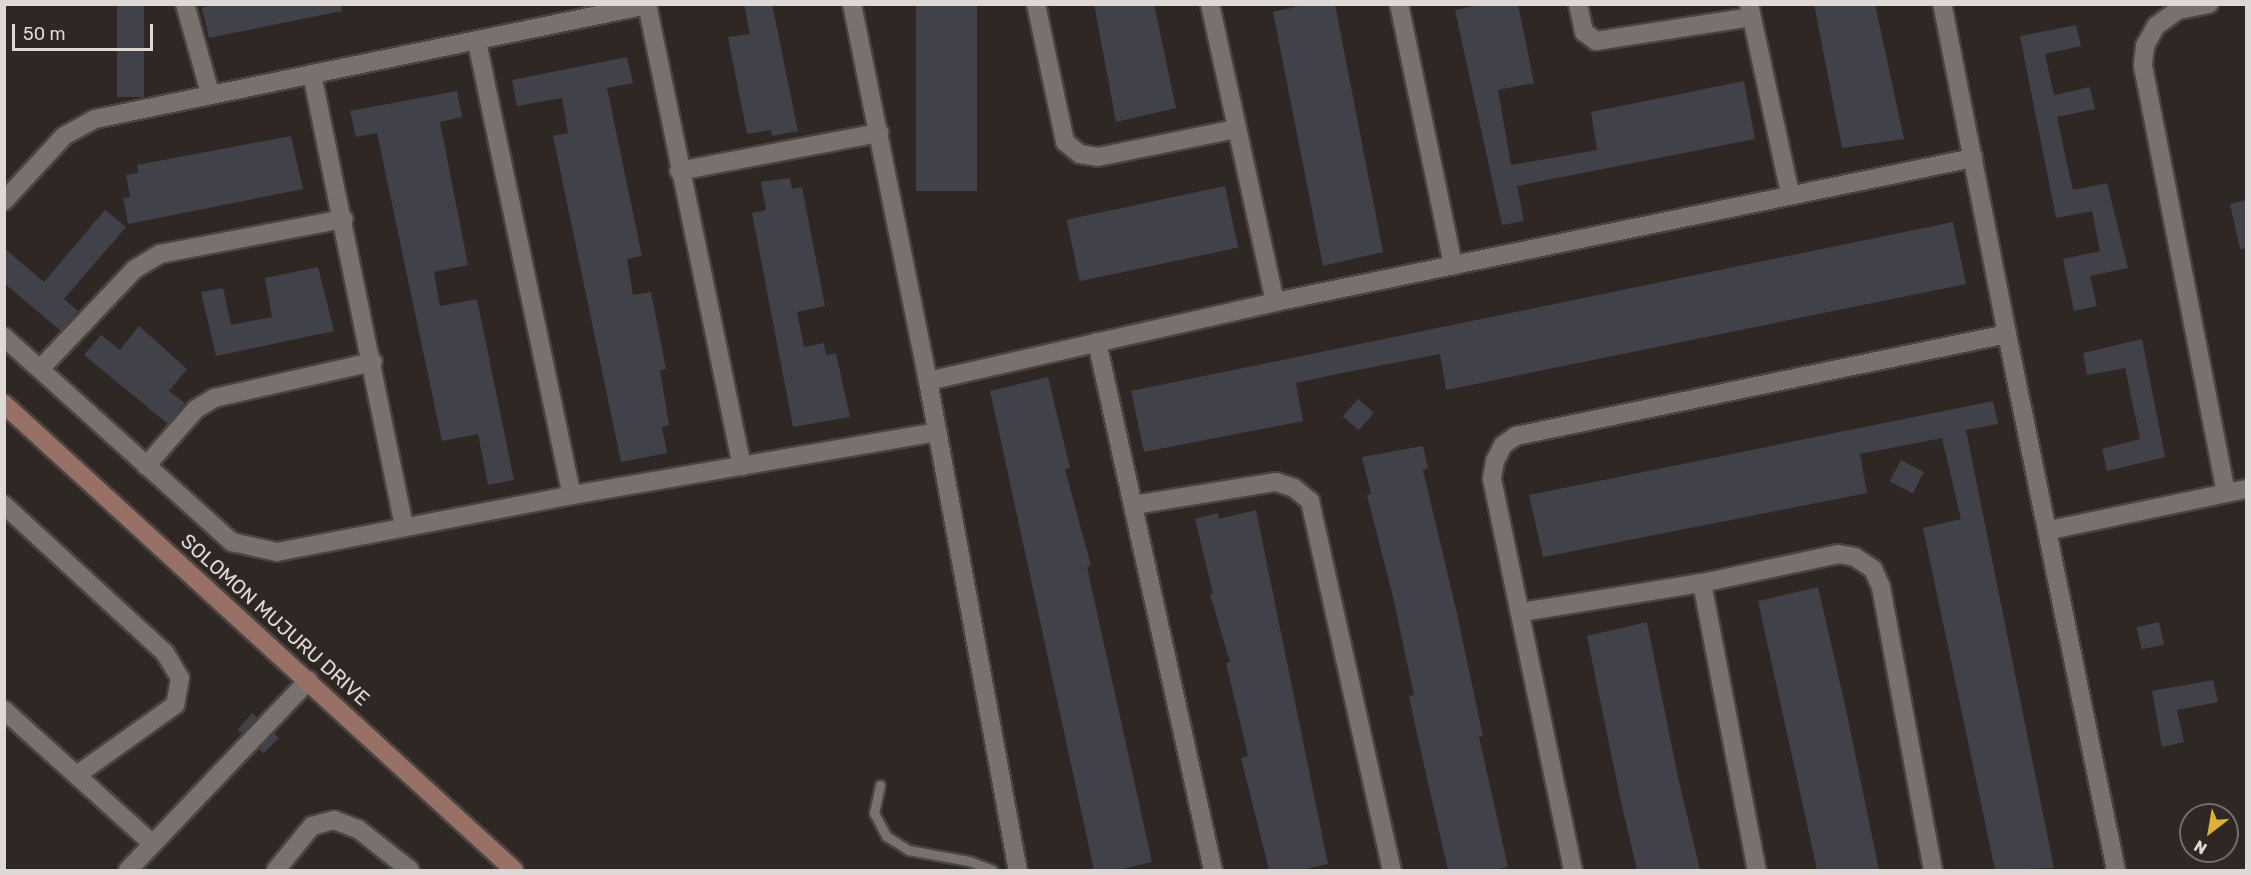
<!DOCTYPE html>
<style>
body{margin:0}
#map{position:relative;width:2251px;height:875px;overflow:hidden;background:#2e2723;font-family:Rubik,sans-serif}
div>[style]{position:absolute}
.building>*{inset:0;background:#414149;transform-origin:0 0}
.roads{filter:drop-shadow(2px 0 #4a4441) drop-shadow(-2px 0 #4a4441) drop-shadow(0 2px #4a4441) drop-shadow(0 -2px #4a4441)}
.lane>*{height:9px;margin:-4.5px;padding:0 4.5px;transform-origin:4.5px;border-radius:4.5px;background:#79716d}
.street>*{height:18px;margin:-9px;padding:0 9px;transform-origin:9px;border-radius:9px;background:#79716d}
.secondary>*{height:18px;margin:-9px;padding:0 9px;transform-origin:9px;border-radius:9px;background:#987066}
span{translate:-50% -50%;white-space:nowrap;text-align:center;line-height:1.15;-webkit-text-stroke:4.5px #2e2723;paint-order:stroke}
.street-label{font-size:20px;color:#ded9d7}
.frame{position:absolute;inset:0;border:6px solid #ded9d7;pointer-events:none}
.north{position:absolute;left:2179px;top:803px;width:60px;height:60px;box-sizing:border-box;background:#2e2723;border:2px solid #746e6b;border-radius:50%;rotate:211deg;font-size:16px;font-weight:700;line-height:24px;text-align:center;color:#ded9d7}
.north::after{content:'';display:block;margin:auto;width:21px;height:27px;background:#deb133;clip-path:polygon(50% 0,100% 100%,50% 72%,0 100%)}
.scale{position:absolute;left:12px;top:24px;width:141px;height:27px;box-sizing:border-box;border:3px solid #ded9d7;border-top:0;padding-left:8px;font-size:18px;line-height:21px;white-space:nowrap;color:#ded9d7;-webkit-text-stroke:4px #2e2723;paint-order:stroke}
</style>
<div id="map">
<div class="building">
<div style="left:117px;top:4px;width:27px;height:93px"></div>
<div style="clip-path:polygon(213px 4px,341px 4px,342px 11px,209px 38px,202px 8px)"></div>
<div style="clip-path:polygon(744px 4px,772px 4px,798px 131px,772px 136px,771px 130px,747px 134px,728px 37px,750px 34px)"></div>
<div style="left:916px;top:4px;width:61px;height:187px"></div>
<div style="clip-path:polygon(1094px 4px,1154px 4px,1176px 108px,1116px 122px)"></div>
<div style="clip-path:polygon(1308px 4px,1335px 4px,1383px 252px,1323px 266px,1273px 12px)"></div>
<div style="clip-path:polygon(1485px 4px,1518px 4px,1534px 83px,1498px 90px,1511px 165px,1597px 150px,1591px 112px,1744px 81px,1755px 139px,1517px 186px,1524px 221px,1502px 225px,1455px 10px)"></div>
<div style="clip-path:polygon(1814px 4px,1875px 4px,1904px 139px,1842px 148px)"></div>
<div style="clip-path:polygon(2076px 25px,2081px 46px,2045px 54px,2054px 95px,2090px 87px,2095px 109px,2057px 117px,2066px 159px,2073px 190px,2107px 183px,2128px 268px,2090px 276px,2097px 306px,2074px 311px,2063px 259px,2100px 251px,2092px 211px,2056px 218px,2020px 36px)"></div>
<div style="clip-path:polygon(627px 57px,633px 83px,607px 88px,642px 256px,627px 259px,633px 295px,651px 292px,666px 369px,660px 370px,669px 425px,662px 427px,667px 453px,621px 462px,553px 136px,568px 133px,562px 98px,517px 106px,512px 80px)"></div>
<div style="clip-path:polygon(457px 91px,462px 117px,440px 122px,468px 265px,434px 272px,440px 306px,477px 299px,514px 480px,488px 485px,478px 434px,442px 441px,377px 133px,356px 137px,350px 111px)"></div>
<div style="clip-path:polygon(291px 136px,303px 189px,128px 224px,123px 198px,130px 197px,126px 175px,138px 173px,137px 165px)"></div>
<div style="clip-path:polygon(790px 178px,792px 189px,802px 187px,825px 306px,797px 312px,804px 347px,824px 343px,826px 355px,836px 353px,850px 417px,793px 427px,752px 213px,766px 210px,761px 182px)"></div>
<div style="left:1225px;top:186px;width:63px;height:162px;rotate:78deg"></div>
<div style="clip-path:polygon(2247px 200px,2247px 248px,2240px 249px,2230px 204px)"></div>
<div style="clip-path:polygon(105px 210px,126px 227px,64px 299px,78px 311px,61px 331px,4px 283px,4px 248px,44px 282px)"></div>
<div style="clip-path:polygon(1953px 222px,1966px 284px,1446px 390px,1440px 354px,1332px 375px,1296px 383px,1303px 421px,1144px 452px,1131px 391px)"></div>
<div style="clip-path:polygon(318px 267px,334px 331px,216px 356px,201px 292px,223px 288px,231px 325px,272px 317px,265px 278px)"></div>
<div style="clip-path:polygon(139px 326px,187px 369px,169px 391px,185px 403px,168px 424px,84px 355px,101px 335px,120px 350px)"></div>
<div style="clip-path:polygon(2142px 339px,2165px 457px,2107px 471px,2102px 449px,2140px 439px,2125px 368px,2087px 375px,2083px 353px)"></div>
<div style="clip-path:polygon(1048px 377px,1070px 468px,1065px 469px,1091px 566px,1087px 567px,1152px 862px,1118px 870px,1094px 870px,990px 391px)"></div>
<div style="left:1358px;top:399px;width:21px;height:23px;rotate:41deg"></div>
<div style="clip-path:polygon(1993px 401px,1998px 424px,1966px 430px,2054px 868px,1995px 870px,1923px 528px,1961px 519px,1942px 438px,1860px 454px,1867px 493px,1543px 557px,1529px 495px)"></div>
<div style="clip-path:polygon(1423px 446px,1428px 468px,1423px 470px,1456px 609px,1483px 736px,1479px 737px,1508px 867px,1493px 870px,1448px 870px,1416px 730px,1409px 696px,1414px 695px,1393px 597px,1367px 495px,1371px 494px,1362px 457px)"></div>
<div style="left:1901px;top:460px;width:26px;height:24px;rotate:28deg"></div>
<div style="clip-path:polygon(1256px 510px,1328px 864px,1301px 870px,1269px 870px,1241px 758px,1248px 756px,1226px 663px,1230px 662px,1210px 594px,1213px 594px,1195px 519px,1218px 513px,1219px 519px)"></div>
<div style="clip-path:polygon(1818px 587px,1846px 709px,1879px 870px,1817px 870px,1758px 601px)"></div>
<div style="clip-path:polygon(1647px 622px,1678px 777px,1700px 870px,1637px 870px,1621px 802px,1587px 636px)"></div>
<div style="left:2159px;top:622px;width:23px;height:23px;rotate:77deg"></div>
<div style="clip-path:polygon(2213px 680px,2218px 702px,2177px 710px,2184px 742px,2162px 747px,2152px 691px)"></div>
<div style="left:252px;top:713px;width:8px;height:22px;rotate:40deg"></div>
<div style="left:274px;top:733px;width:7px;height:22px;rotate:45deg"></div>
</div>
<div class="roads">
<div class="lane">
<div style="left:880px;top:785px;width:29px;rotate:102deg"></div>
<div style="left:874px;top:813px;width:26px;rotate:62deg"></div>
<div style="left:886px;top:836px;width:26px;rotate:32deg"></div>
<div style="left:908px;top:850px;width:62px;rotate:10.2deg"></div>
<div style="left:969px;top:861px;width:25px;rotate:21deg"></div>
</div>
<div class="street">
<div style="left:185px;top:4px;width:92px;rotate:74.3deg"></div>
<div style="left:647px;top:4px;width:472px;rotate:78.4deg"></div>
<div style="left:852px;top:4px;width:385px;rotate:78.6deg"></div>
<div style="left:928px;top:381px;width:497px;rotate:79.6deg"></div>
<div style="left:1036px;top:4px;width:141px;rotate:78.1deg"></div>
<div style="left:1065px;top:142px;width:19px;rotate:39deg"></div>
<div style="left:1080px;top:154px;width:18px;rotate:9deg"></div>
<div style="left:1098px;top:157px;width:141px;rotate:-11.5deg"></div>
<div style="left:1210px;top:4px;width:305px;rotate:77.7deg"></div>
<div style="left:1399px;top:4px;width:267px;rotate:78.3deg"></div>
<div style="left:1578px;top:4px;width:29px;rotate:78deg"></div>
<div style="left:1584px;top:32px;width:15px;rotate:37deg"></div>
<div style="left:1596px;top:41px;width:157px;rotate:-8.8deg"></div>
<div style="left:1749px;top:4px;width:193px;rotate:77.8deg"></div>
<div style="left:2209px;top:4px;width:32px;rotate:169deg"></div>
<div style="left:2178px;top:10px;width:27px;rotate:144deg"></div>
<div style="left:2156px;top:26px;width:23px;rotate:119deg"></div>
<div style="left:2145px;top:46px;width:20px;rotate:96deg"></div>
<div style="left:2143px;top:66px;width:435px;rotate:79deg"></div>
<div style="left:477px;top:42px;width:463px;rotate:78.2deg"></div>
<div style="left:312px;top:74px;width:462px;rotate:78.5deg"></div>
<div style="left:679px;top:171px;width:204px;rotate:-10.8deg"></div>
<div style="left:4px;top:201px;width:88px;rotate:-47.3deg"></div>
<div style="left:64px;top:136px;width:35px;rotate:-29deg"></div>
<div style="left:95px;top:119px;width:564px;rotate:-11.67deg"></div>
<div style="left:2007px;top:334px;width:547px;rotate:78.51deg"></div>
<div style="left:4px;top:337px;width:307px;rotate:42deg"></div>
<div style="left:232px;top:542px;width:46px;rotate:12.5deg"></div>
<div style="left:277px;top:552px;width:300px;rotate:-10.9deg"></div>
<div style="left:572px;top:495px;width:371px;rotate:-9.8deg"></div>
<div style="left:1097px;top:342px;width:541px;rotate:77.61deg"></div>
<div style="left:40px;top:369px;width:138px;rotate:-46.5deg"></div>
<div style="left:135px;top:269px;width:29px;rotate:-31deg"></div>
<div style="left:160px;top:254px;width:187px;rotate:-10.8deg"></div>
<div style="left:928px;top:381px;width:356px;rotate:-12.8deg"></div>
<div style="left:1275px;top:302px;width:713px;rotate:-11.66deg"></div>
<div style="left:146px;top:466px;width:76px;rotate:-48.7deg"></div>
<div style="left:196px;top:409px;width:21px;rotate:-31deg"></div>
<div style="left:214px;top:398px;width:163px;rotate:-12.8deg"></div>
<div style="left:4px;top:505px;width:219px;rotate:42.6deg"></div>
<div style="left:165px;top:653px;width:29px;rotate:59deg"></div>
<div style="left:180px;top:678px;width:27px;rotate:100deg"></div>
<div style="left:175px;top:705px;width:120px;rotate:144.5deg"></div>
<div style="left:1134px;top:505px;width:144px;rotate:-9.2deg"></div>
<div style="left:1276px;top:482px;width:19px;rotate:18deg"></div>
<div style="left:1294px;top:488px;width:21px;rotate:39deg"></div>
<div style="left:1310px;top:501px;width:378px;rotate:77.5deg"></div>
<div style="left:2050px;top:530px;width:200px;rotate:-11.8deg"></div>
<div style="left:1702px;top:583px;width:139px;rotate:-12deg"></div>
<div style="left:1838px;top:554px;width:17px;rotate:10deg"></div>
<div style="left:1855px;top:557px;width:22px;rotate:34deg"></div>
<div style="left:1873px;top:569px;width:20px;rotate:66deg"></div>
<div style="left:1881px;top:587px;width:288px;rotate:79.6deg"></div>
<div style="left:1522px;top:612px;width:182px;rotate:-9.2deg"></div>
<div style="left:1702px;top:583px;width:292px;rotate:79.2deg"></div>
<div style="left:4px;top:710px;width:200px;rotate:42deg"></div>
<div style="left:128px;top:870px;width:262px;rotate:-46.4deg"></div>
<div style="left:276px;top:870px;width:57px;rotate:-50.7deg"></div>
<div style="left:312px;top:826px;width:23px;rotate:-15deg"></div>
<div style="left:334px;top:820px;width:26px;rotate:21deg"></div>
<div style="left:358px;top:829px;width:66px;rotate:38.3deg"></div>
<div style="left:1573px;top:870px;width:400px;rotate:-101.7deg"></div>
<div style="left:1492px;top:478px;width:17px;rotate:-80deg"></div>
<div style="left:1495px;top:461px;width:18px;rotate:-63deg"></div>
<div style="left:1503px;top:445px;width:16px;rotate:-35deg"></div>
<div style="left:1516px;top:436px;width:501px;rotate:-11.74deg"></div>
<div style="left:2007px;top:334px;width:336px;rotate:-101.1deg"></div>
</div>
<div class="secondary">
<div style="left:4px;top:404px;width:691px;rotate:42.42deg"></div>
</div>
</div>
<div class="street-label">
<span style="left:275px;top:620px;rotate:42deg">SOLOMON MUJURU DRIVE</span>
</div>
<div class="frame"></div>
<div class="north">N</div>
<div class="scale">50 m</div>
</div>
